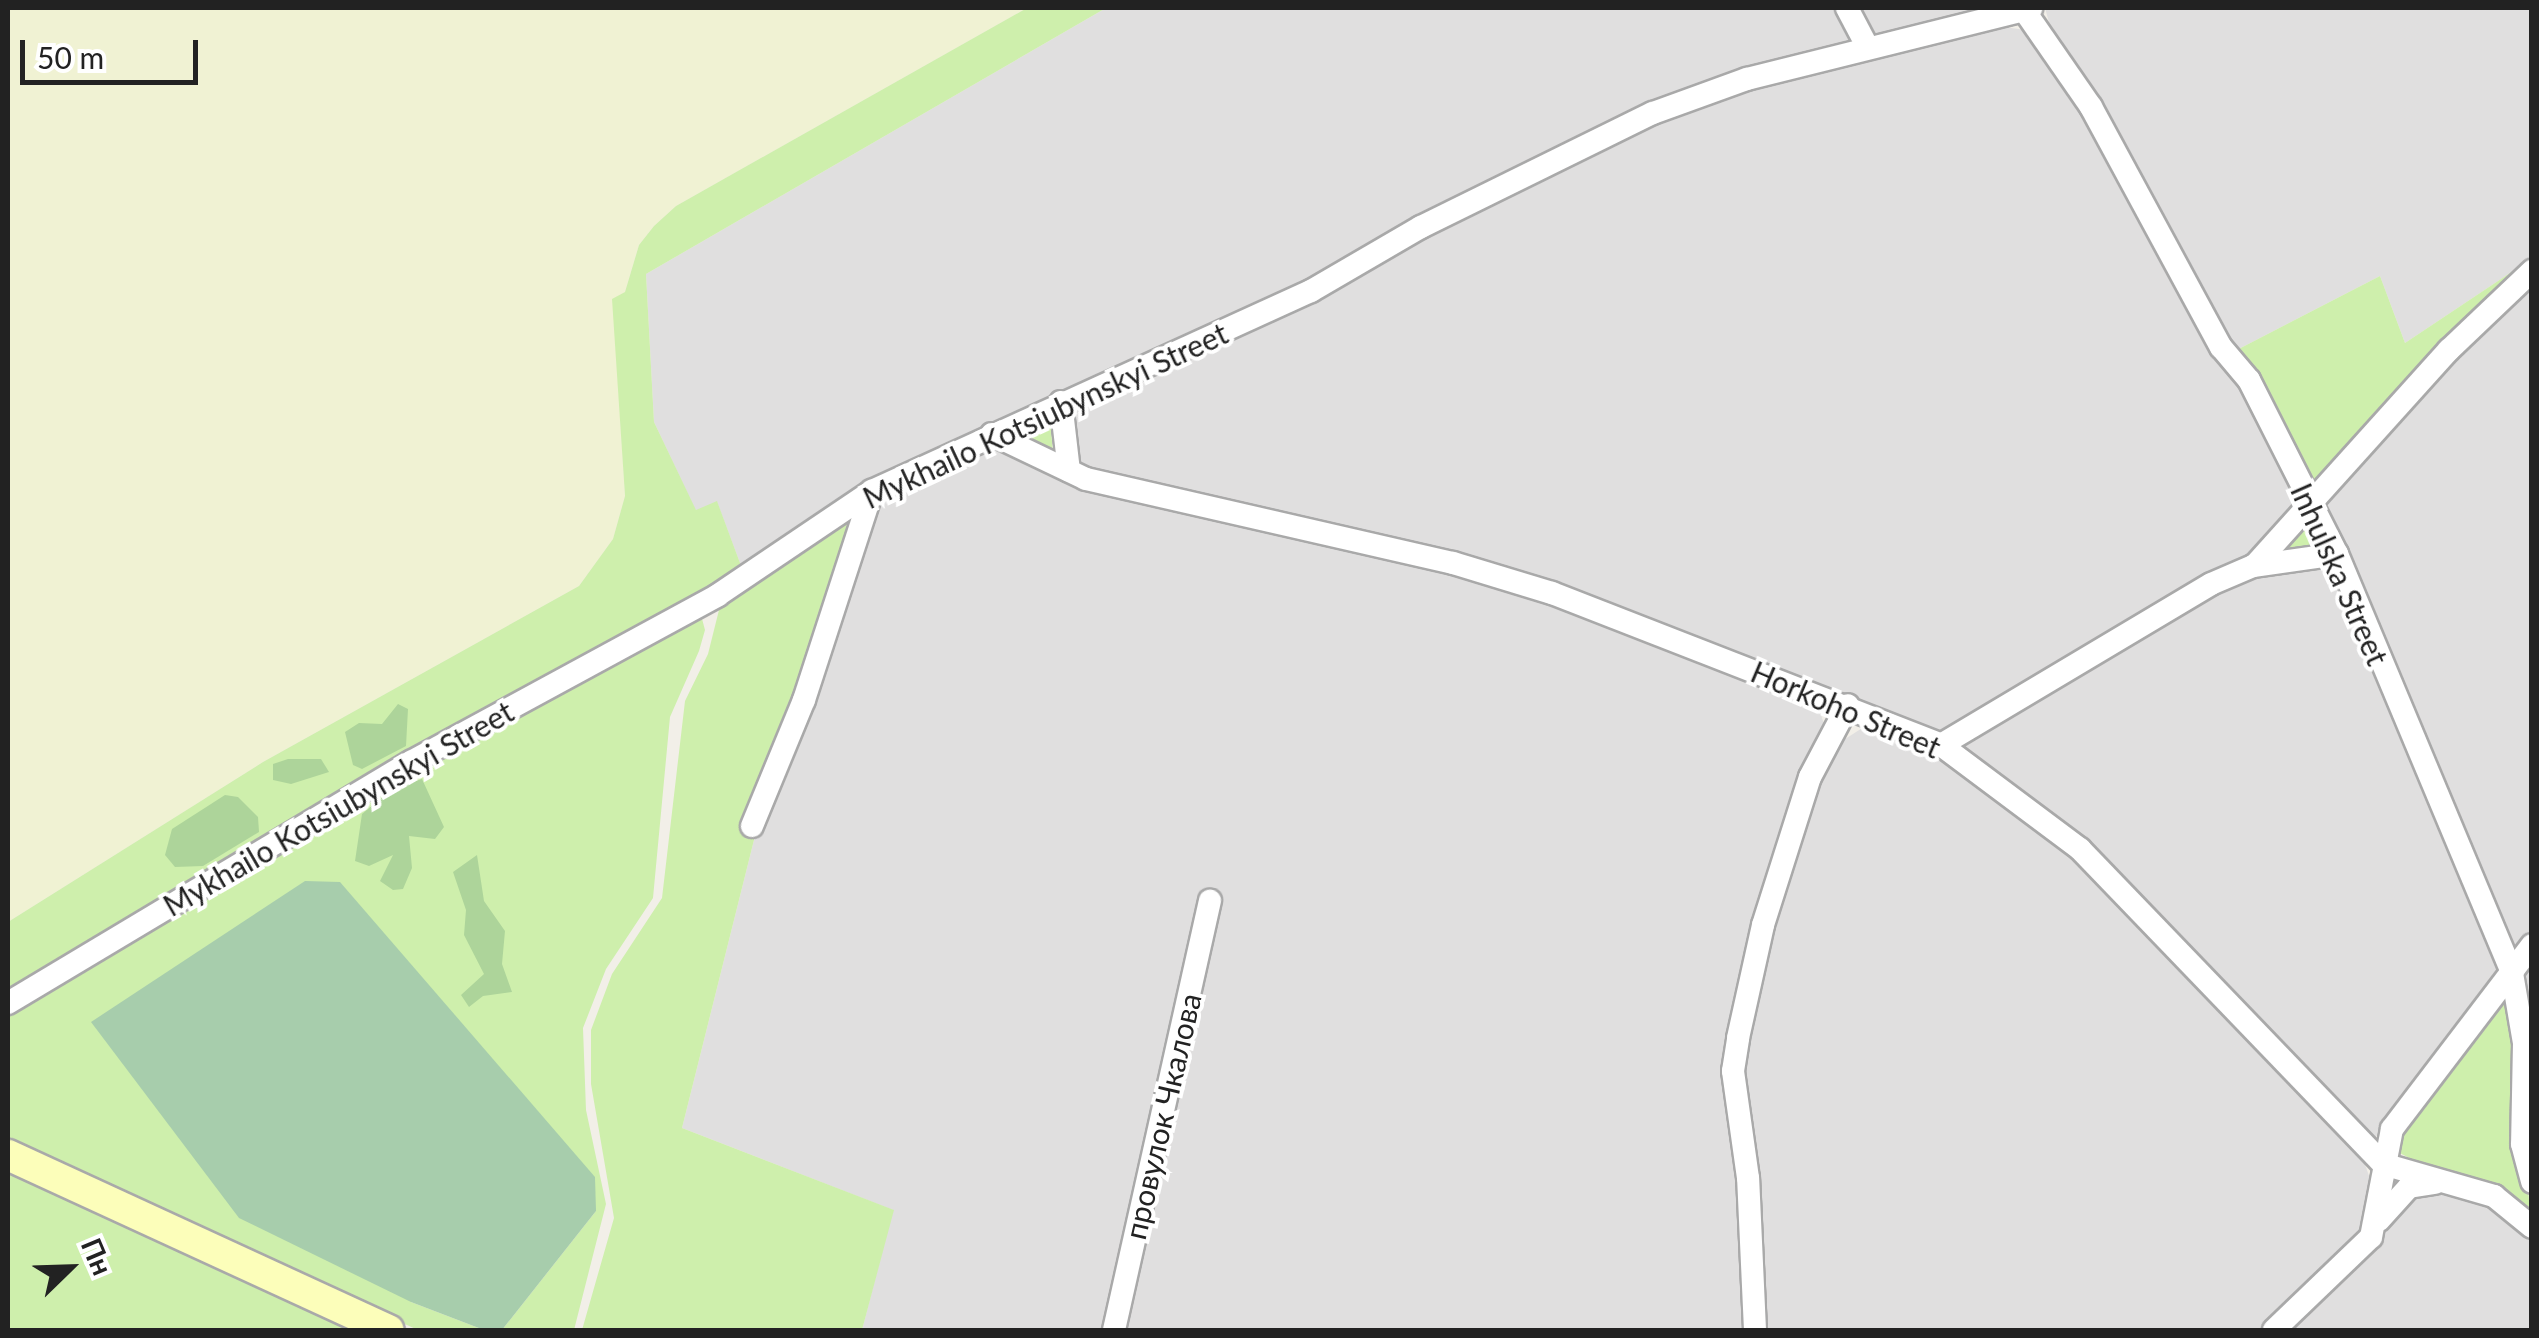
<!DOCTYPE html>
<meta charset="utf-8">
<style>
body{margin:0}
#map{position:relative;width:2539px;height:1338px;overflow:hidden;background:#f2efe8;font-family:Lato,sans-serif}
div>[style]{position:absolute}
.residential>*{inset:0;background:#e0dfdf}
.farmland>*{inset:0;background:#f0f2d3}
.grass>*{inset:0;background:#ceefac}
.forest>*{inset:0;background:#add49a}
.cemetery>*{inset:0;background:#a7cdac}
.roads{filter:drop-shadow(2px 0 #a9a9a9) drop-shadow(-2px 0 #a9a9a9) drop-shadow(0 2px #a9a9a9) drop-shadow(0 -2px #a9a9a9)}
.street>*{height:22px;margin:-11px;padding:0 11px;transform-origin:11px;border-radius:11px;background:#fff}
.secondary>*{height:30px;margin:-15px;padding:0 15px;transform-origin:15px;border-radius:15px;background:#fcfeba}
span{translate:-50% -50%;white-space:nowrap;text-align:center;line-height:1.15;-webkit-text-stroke:8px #fff;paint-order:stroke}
.street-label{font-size:30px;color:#222}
.frame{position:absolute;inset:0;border:10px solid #222;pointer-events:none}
.north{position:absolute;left:20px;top:1218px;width:100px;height:100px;-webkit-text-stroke:8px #fff;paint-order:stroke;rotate:67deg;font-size:28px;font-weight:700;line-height:40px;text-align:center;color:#222}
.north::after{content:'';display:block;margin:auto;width:35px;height:45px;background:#222;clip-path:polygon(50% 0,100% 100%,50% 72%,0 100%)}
.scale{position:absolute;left:20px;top:40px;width:178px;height:45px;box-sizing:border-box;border:5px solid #222;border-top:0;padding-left:12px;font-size:30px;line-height:35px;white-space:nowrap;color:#222;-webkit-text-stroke:8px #fff;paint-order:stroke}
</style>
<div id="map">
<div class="residential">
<div style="clip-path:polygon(1106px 8px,1840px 8px,1851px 39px,1745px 73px,1059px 397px,743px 571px,717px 502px,696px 511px,654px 422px,646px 274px)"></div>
<div style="clip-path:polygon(1851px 8px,2016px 8px,1876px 38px)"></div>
<div style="clip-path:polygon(2045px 8px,2531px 8px,2531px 259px,2405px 343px,2380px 276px,2231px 353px,2052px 33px)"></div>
<div style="clip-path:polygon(1998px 26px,2032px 31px,2245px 382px,2300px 504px,2249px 560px,1938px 736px,1555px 589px,1088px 475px,1074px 462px,1070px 412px,1700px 101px)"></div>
<div style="clip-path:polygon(2531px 277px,2531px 1164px,2529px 1042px,2320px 499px)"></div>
<div style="clip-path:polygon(990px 444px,1550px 599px,1819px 709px,1825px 727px,1741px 981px,1747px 1330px,862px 1330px,893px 1210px,682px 1128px,757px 828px,883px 492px)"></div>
<div style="clip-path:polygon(2312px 565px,2327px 571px,2340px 588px,2503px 966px,2375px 1138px,1964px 753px,1959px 741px,2254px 571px)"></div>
<div style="clip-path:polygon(1867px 725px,1935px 751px,2074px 852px,2361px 1153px,2376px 1196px,2373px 1218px,2265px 1330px,1761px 1330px,1741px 1091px,1744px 1040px,1770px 926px,1831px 748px)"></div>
<div style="clip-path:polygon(2425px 1189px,2490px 1200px,2531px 1232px,2531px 1330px,2283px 1330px,2384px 1221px)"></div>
</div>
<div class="farmland">
<div style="clip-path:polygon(8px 8px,1027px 8px,676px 206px,654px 226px,639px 245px,625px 292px,613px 300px,625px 496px,613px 539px,579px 586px,263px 762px,8px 922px)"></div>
</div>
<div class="grass">
<div style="clip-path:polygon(1027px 8px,1106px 8px,646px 274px,654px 422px,696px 510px,717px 501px,743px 571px,407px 754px,8px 993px,8px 922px,263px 762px,579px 586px,613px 539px,625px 496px,612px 299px,625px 292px,639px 245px,654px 226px,676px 206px)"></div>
<div style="clip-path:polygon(2531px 259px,2531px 265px,2314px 487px,2231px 353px,2380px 276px,2405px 343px)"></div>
<div style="clip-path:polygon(1050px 416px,1053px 453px,1015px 433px)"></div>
<div style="clip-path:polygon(857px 512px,757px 828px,682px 1128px,894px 1210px,862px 1330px,582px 1330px,614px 1218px,591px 1084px,591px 1030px,612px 974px,662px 898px,685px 701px,708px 654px,720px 606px)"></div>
<div style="clip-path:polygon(2305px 516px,2327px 546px,2282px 552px)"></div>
<div style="clip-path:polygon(701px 615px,705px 630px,699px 651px,670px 717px,653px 898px,606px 969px,583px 1028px,586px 1110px,606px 1204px,574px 1330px,502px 1330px,596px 1211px,411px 1302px,484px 1330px,418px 1330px,8px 1145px,8px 1014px,415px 772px)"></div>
<div style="clip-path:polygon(2502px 998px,2511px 1004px,2531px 1222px,2394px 1150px,2397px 1130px)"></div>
<div style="clip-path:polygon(8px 1164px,370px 1330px,8px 1330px)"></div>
</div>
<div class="forest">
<div style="clip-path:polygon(398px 704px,408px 709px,406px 746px,362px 769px,353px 765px,345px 732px,359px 723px,382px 724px)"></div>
<div style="clip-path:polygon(288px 759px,321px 759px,329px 772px,291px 784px,273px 780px,273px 764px)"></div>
<div style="clip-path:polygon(422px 779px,444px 827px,435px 839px,409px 836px,412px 868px,403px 889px,393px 890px,380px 881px,393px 855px,369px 866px,355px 861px,362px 814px,393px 788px)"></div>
<div style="clip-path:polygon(225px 795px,238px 797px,258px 817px,259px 832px,203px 866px,175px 867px,165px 855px,172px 829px)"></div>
<div style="clip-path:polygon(477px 855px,484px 901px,505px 931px,502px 964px,512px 992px,483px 996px,469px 1007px,461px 995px,484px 974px,464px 935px,466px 910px,453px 872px)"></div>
</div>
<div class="cemetery">
<div style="clip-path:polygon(305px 881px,340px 882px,595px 1177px,596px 1211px,502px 1330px,484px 1330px,411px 1302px,239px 1218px,91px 1022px)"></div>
</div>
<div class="roads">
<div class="street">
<div style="left:1847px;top:8px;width:43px;rotate:62.2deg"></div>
<div style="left:2026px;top:13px;width:114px;rotate:55.3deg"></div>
<div style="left:2091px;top:107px;width:273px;rotate:61.6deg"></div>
<div style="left:2221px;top:347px;width:43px;rotate:49.7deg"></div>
<div style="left:2249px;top:380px;width:195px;rotate:63.2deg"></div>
<div style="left:2337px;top:554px;width:454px;rotate:67.3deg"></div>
<div style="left:2512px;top:973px;width:71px;rotate:80.3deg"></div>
<div style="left:2524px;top:1043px;width:101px;rotate:91.1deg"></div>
<div style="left:2522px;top:1144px;width:39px;rotate:75deg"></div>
<div style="left:1061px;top:402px;width:69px;rotate:83.4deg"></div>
<div style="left:992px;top:434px;width:104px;rotate:25.6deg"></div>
<div style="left:1086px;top:479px;width:376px;rotate:12.9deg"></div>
<div style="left:1453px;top:563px;width:103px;rotate:16.9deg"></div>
<div style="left:1552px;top:593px;width:418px;rotate:21.3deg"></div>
<div style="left:1941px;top:745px;width:174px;rotate:36.8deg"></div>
<div style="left:2080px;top:849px;width:437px;rotate:46.1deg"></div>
<div style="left:2383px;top:1164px;width:116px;rotate:16.1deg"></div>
<div style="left:2494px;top:1196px;width:49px;rotate:39.2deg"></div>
<div style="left:2256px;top:564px;width:288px;rotate:-48deg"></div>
<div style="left:2449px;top:350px;width:115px;rotate:-43.6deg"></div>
<div style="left:1941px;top:745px;width:314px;rotate:-30.8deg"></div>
<div style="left:2211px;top:584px;width:46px;rotate:-23.2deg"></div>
<div style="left:2253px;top:566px;width:85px;rotate:-8.1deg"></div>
<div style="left:752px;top:826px;width:136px;rotate:-67.6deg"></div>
<div style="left:804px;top:700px;width:220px;rotate:-72deg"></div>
<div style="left:8px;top:1003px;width:470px;rotate:-30.9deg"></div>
<div style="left:411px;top:762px;width:349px;rotate:-28.5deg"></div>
<div style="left:718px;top:595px;width:186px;rotate:-34deg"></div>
<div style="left:872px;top:491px;width:482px;rotate:-24.5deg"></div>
<div style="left:1311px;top:291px;width:127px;rotate:-30.2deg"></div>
<div style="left:1421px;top:227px;width:258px;rotate:-26.2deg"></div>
<div style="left:1653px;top:113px;width:100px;rotate:-19.9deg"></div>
<div style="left:1747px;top:79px;width:293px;rotate:-14deg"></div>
<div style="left:2379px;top:1220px;width:45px;rotate:-47.7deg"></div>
<div style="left:2409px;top:1187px;width:26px;rotate:-9deg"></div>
<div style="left:1114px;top:1330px;width:440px;rotate:-77.4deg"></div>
<div style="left:1755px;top:1330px;width:152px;rotate:-92.6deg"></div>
<div style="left:1748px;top:1178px;width:108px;rotate:-98deg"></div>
<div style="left:1733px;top:1071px;width:33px;rotate:-81deg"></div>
<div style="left:1738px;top:1038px;width:116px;rotate:-77.5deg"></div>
<div style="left:1763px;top:925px;width:155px;rotate:-72.4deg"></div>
<div style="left:1810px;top:777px;width:81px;rotate:-62.2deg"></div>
<div style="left:2274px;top:1330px;width:134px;rotate:-43.8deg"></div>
<div style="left:2371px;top:1237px;width:110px;rotate:-79deg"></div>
<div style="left:2392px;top:1129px;width:231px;rotate:-52.7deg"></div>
</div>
<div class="secondary">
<div style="left:8px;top:1155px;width:419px;rotate:24.7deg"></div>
</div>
</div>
<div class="street-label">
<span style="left:1045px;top:415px;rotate:-25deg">Mykhailo Kotsiubynskyi Street</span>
<span style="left:2340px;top:574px;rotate:66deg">Inhulska Street</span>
<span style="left:1846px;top:709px;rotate:23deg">Horkoho Street</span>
<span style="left:338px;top:808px;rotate:-30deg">Mykhailo Kotsiubynskyi Street</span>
<span style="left:1162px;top:1116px;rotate:-77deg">провулок Чкалова</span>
</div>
<div class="frame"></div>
<div class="north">Пн</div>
<div class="scale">50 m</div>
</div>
